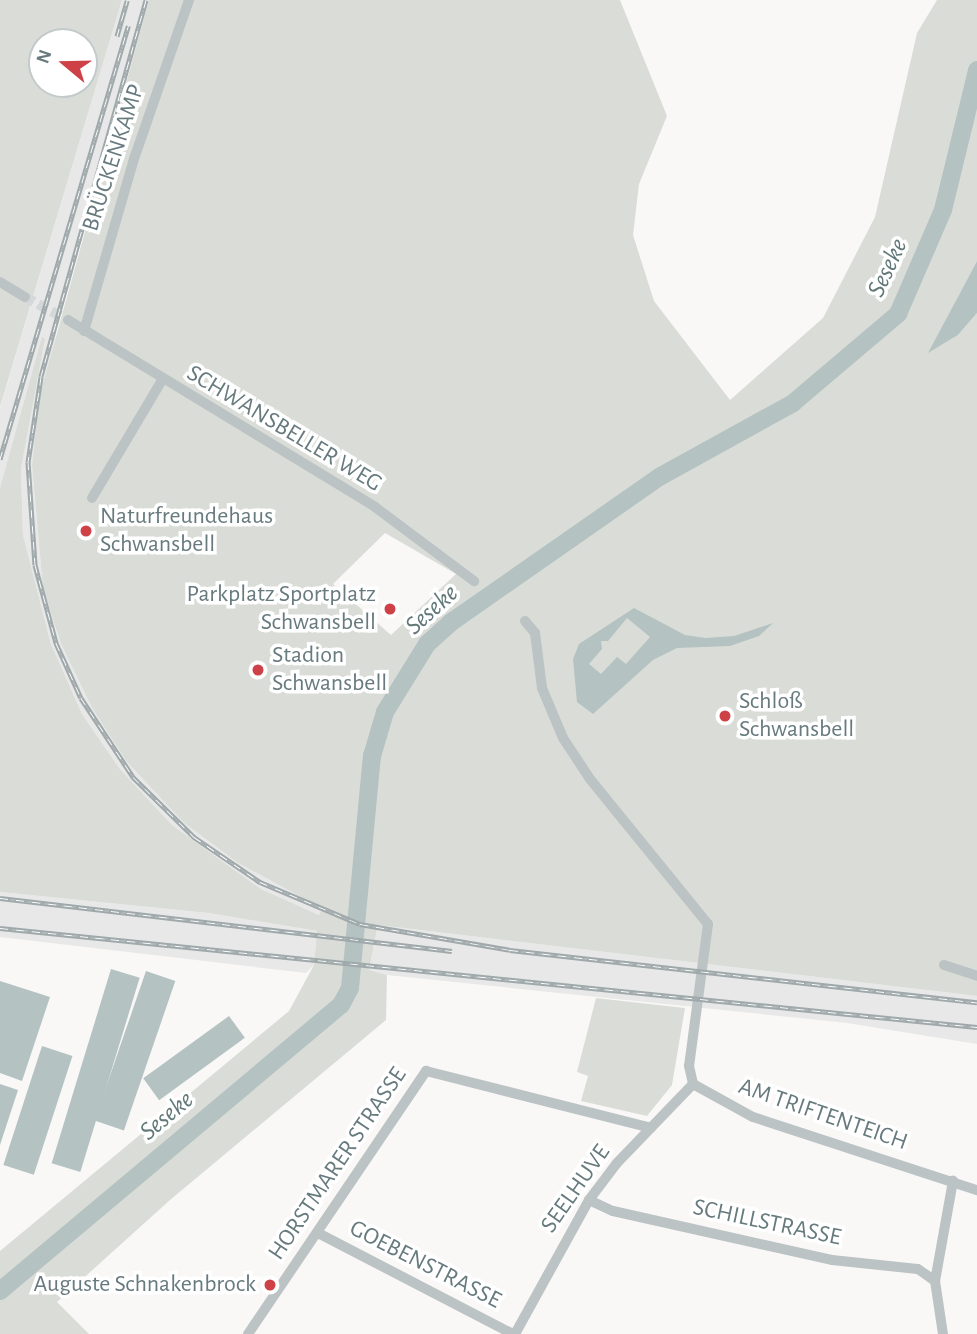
<!DOCTYPE html>
<meta charset="utf-8">
<style>
body{margin:0}
#map{position:relative;width:977px;height:1334px;overflow:hidden;background:#f9f8f7;font-family:"Alegreya Sans",sans-serif}
div>[style]{position:absolute}
.built>*{inset:0;background:#e7e8e7}
.green>*{inset:0;background:#daddd7}
.water>*{inset:0;background:#b4c2c2;transform-origin:0 0}
.river>*{height:18px;margin:-9px;padding:0 9px;transform-origin:9px;border-radius:9px;background:#b4c2c2}
.street-tunnel>*{height:10px;margin-top:-5px;transform-origin:0;background:repeating-linear-gradient(90deg,#d4d8d9 0 10px,transparent 0 15px)}
.street>*{height:10px;margin:-5px;padding:0 5px;transform-origin:5px;border-radius:5px;background:#bcc3c4}
.rail>*{height:5px;margin-top:-2.5px;transform-origin:0;background:repeating-linear-gradient(90deg,#fff 0 8px,#9fa8aa 0 16px);box-sizing:border-box;border-block:2px solid #9fa8aa}
.dots>*{width:19px;height:19px;translate:-50% -50%;box-sizing:border-box;border:4px solid #fff;border-radius:50%}
span{translate:-50% -50%;white-space:nowrap;text-align:center;line-height:1.15;-webkit-text-stroke:7px #fff;paint-order:stroke}
.street-label{font-size:24px;color:#677a7e}
.poi-label{font-size:24px;color:#677a7e}
.left{translate:0 -50%;text-align:left}
.right{translate:-100% -50%;text-align:right}
.water-label{font-size:26px;color:#627878;font-style:italic}
.north{position:absolute;left:28px;top:28px;width:70px;height:70px;box-sizing:border-box;background:#fff;border:2px solid #c2cacb;border-radius:50%;rotate:289deg;font-size:19px;font-weight:700;line-height:28px;text-align:center;color:#677a7e}
.north::after{content:'';display:block;margin:auto;width:24px;height:32px;background:#ce4247;clip-path:polygon(50% 0,100% 100%,50% 72%,0 100%)}
</style>
<div id="map">
<div class="built">
<div style="clip-path:polygon(122px 0,149px 0,57px 328px,32px 466px,43px 589px,61px 644px,92px 708px,126px 761px,184px 823px,238px 863px,322px 907px,319px 915px,261px 889px,172px 825px,120px 769px,82px 714px,51px 644px,23px 535px,21px 469px,45px 338px,0 488px,0 408px)"></div>
<div style="clip-path:polygon(0 892px,208px 913px,317px 931px,314px 965px,306px 973px,0 937px)"></div>
<div style="clip-path:polygon(378px 925px,977px 996px,977px 1044px,847px 1023px,387px 975px,369px 970px)"></div>
</div>
<div class="green">
<div style="clip-path:polygon(evenodd,0 0,122px 0,0 407px,0 0,42px 42px,84px 42px,84px 84px,42px 84px,42px 42px)"></div>
<div style="clip-path:polygon(evenodd,149px 0,620px 0,667px 116px,639px 184px,633px 235px,654px 301px,730px 400px,823px 318px,875px 217px,917px 33px,937px 0,977px 0,977px 261px,929px 352px,958px 335px,977px 313px,977px 996px,378px 925px,369px 970px,387px 975px,386px 1020px,170px 1200px,57px 1302px,89px 1334px,0 1334px,0 1251px,289px 1011px,314px 965px,317px 931px,208px 913px,0 892px,0 488px,42px 337px,45px 339px,21px 469px,23px 535px,51px 644px,82px 714px,120px 769px,172px 825px,261px 889px,319px 915px,322px 908px,238px 863px,184px 823px,126px 761px,92px 708px,61px 644px,43px 589px,32px 466px,39px 398px,149px 0,385px 533px,456px 574px,391px 635px,333px 584px,385px 533px)"></div>
<div style="clip-path:polygon(596px 998px,685px 1008px,672px 1085px,647px 1116px,581px 1101px,588px 1076px,577px 1072px)"></div>
</div>
<div class="water">
<div style="clip-path:polygon(977px 261px,977px 313px,958px 335px,928px 353px)"></div>
<div style="clip-path:polygon(evenodd,634px 608px,685px 635px,706px 638px,734px 636px,773px 623px,759px 636px,730px 646px,677px 648px,653px 660px,593px 714px,577px 702px,573px 659px,579px 644px,634px 608px,627px 618px,650px 637px,626px 664px,617px 657px,601px 674px,589px 664px,602px 649px,601px 641px,608px 641px,627px 618px)"></div>
<div style="left:111px;top:969px;width:30px;height:203px;rotate:17deg"></div>
<div style="left:146px;top:971px;width:31px;height:158px;rotate:19deg"></div>
<div style="clip-path:polygon(0 981px,50px 997px,22px 1081px,0 1073px)"></div>
<div style="left:229px;top:1016px;width:27px;height:106px;rotate:54deg"></div>
<div style="left:42px;top:1046px;width:32px;height:125px;rotate:18deg"></div>
<div style="clip-path:polygon(0 1084px,18px 1090px,0 1145px)"></div>
</div>
<div class="river">
<div style="left:0;top:1291px;width:445px;rotate:-40deg"></div>
<div style="left:341px;top:1005px;width:19px;rotate:-62deg"></div>
<div style="left:350px;top:988px;width:233px;rotate:-84.6deg"></div>
<div style="left:372px;top:756px;width:46px;rotate:-73.5deg"></div>
<div style="left:385px;top:712px;width:80px;rotate:-58.3deg"></div>
<div style="left:427px;top:644px;width:31px;rotate:-42deg"></div>
<div style="left:450px;top:623px;width:257px;rotate:-34.9deg"></div>
<div style="left:661px;top:476px;width:151px;rotate:-28.9deg"></div>
<div style="left:793px;top:403px;width:138px;rotate:-40.3deg"></div>
<div style="left:898px;top:314px;width:113px;rotate:-66.6deg"></div>
<div style="left:943px;top:210px;width:144px;rotate:-76.3deg"></div>
</div>
<div class="street-tunnel">
<div style="left:25px;top:297px;width:49px;rotate:28.1deg"></div>
</div>
<div class="street">
<div style="left:0;top:282px;width:29px;rotate:31deg"></div>
<div style="left:68px;top:320px;width:359px;rotate:31.3deg"></div>
<div style="left:375px;top:507px;width:124px;rotate:36.8deg"></div>
<div style="left:84px;top:331px;width:182px;rotate:-73.8deg"></div>
<div style="left:135px;top:156px;width:165px;rotate:-70.9deg"></div>
<div style="left:92px;top:498px;width:137px;rotate:-59.3deg"></div>
<div style="left:525px;top:621px;width:16px;rotate:50deg"></div>
<div style="left:535px;top:633px;width:55px;rotate:82.7deg"></div>
<div style="left:542px;top:688px;width:54px;rotate:67.2deg"></div>
<div style="left:563px;top:738px;width:49px;rotate:56.6deg"></div>
<div style="left:590px;top:779px;width:187px;rotate:50.9deg"></div>
<div style="left:708px;top:924px;width:143px;rotate:97.6deg"></div>
<div style="left:689px;top:1066px;width:18px;rotate:77deg"></div>
<div style="left:693px;top:1084px;width:68px;rotate:28.8deg"></div>
<div style="left:753px;top:1117px;width:236px;rotate:18.1deg"></div>
<div style="left:944px;top:965px;width:35px;rotate:18deg"></div>
<div style="left:589px;top:1200px;width:26px;rotate:25deg"></div>
<div style="left:613px;top:1211px;width:224px;rotate:12.6deg"></div>
<div style="left:832px;top:1260px;width:86px;rotate:6deg"></div>
<div style="left:918px;top:1269px;width:21px;rotate:35deg"></div>
<div style="left:935px;top:1281px;width:54px;rotate:81.4deg"></div>
<div style="left:318px;top:1233px;width:220px;rotate:27.4deg"></div>
<div style="left:935px;top:1281px;width:102px;rotate:-79.8deg"></div>
<div style="left:248px;top:1334px;width:318px;rotate:-55.9deg"></div>
<div style="left:426px;top:1071px;width:232px;rotate:14.2deg"></div>
<div style="left:515px;top:1334px;width:153px;rotate:-61.1deg"></div>
<div style="left:589px;top:1200px;width:46px;rotate:-52.9deg"></div>
<div style="left:617px;top:1163px;width:110px;rotate:-46.1deg"></div>
</div>
<div class="rail">
<div style="left:146px;top:0;width:391px;rotate:105.6deg"></div>
<div style="left:41px;top:377px;width:86px;rotate:98.7deg"></div>
<div style="left:28px;top:462px;width:103px;rotate:86.1deg"></div>
<div style="left:35px;top:565px;width:81px;rotate:74.9deg"></div>
<div style="left:56px;top:643px;width:60px;rotate:65.6deg"></div>
<div style="left:81px;top:698px;width:95px;rotate:56.6deg"></div>
<div style="left:133px;top:777px;width:86px;rotate:44.5deg"></div>
<div style="left:194px;top:837px;width:80px;rotate:34.3deg"></div>
<div style="left:260px;top:882px;width:108px;rotate:22.8deg"></div>
<div style="left:360px;top:924px;width:152px;rotate:9.8deg"></div>
<div style="left:510px;top:950px;width:470px;rotate:6.4deg"></div>
<div style="left:117px;top:36px;width:37px;rotate:-74deg"></div>
<div style="left:0;top:459px;width:452px;rotate:-73.5deg"></div>
<div style="left:0;top:898px;width:455px;rotate:6.7deg"></div>
<div style="left:0;top:928px;width:982px;rotate:5.79deg"></div>
</div>
<div class="dots">
<div style="left:86px;top:531px;background:#ce4247"></div>
<div style="left:390px;top:609px;background:#ce4247"></div>
<div style="left:258px;top:670px;background:#ce4247"></div>
<div style="left:725px;top:716px;background:#ce4247"></div>
<div style="left:270px;top:1285px;background:#ce4247"></div>
</div>
<div class="street-label">
<span style="left:114px;top:158px;rotate:-72deg">BRÜCKENKAMP</span>
<span style="left:284px;top:429px;rotate:31deg">SCHWANSBELLER WEG</span>
<span style="left:823px;top:1115px;rotate:19deg">AM TRIFTENTEICH</span>
<span style="left:338px;top:1164px;rotate:-56deg">HORSTMARER STRASSE</span>
<span style="left:576px;top:1189px;rotate:-55deg">SEELHUVE</span>
<span style="left:767px;top:1223px;rotate:12deg">SCHILLSTRASSE</span>
<span style="left:425px;top:1265px;rotate:27deg">GOEBENSTRASSE</span>
</div>
<div class="poi-label">
<span class="left" style="left:100px;top:531px">Naturfreundehaus<br>Schwansbell</span>
<span class="right" style="left:376px;top:609px">Parkplatz Sportplatz<br>Schwansbell</span>
<span class="left" style="left:272px;top:670px">Stadion<br>Schwansbell</span>
<span class="left" style="left:739px;top:716px">Schloß<br>Schwansbell</span>
<span class="right" style="left:256px;top:1285px">Auguste Schnakenbrock</span>
</div>
<div class="water-label">
<span style="left:888px;top:268px;rotate:-65deg">Seseke</span>
<span style="left:432px;top:610px;rotate:-42deg">Seseke</span>
<span style="left:167px;top:1116px;rotate:-40deg">Seseke</span>
</div>
<div class="north">N</div>
</div>
